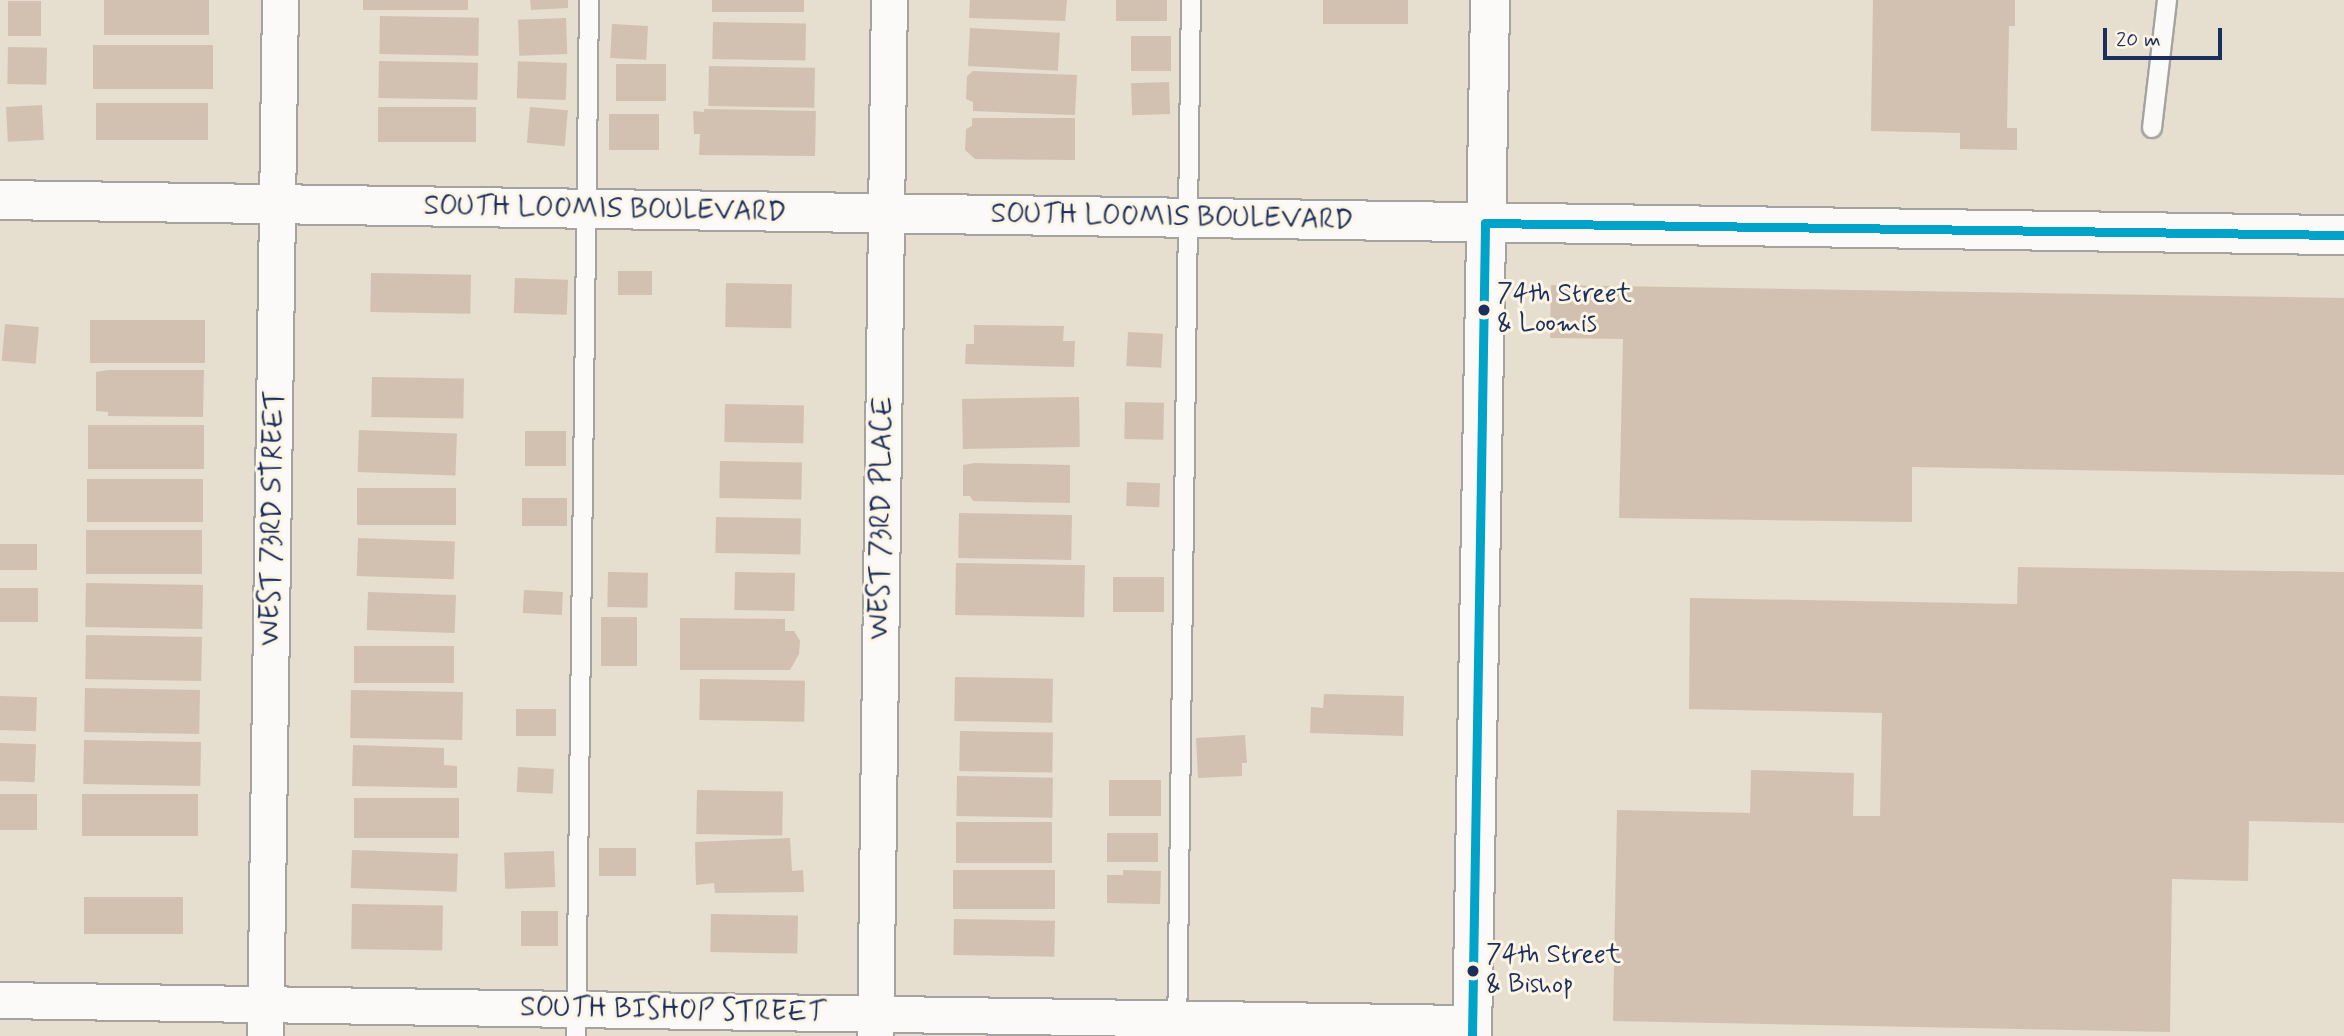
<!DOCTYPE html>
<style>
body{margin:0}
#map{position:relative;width:2344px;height:1036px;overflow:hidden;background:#e6dece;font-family:Mynerve,sans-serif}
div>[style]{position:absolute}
.building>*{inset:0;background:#d2c1b0;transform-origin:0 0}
.roads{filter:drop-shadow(2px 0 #a5a39f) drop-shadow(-2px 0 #a5a39f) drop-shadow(0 2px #a5a39f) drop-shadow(0 -2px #a5a39f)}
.lane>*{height:18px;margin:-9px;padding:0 9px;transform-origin:9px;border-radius:9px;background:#fbfaf8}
.street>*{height:35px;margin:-17.5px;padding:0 17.5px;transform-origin:17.5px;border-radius:17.5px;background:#fbfaf8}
.secondary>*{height:38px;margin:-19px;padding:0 19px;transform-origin:19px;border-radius:19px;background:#fbfaf8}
.bus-1>*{height:9px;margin:-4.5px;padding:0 4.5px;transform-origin:4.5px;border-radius:4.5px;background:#01a3c8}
.dots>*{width:19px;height:19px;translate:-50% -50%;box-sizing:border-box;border:4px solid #fcf5e5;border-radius:50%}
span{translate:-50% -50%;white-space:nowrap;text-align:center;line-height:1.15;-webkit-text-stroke:6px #fcf5e5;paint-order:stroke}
.bus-label{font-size:26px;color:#1b2f5e}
.left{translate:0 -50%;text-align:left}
.street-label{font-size:28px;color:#1b2f5e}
.scale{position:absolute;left:2103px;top:28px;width:119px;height:32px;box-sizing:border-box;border:4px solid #1b2f5e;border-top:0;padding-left:9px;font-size:21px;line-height:24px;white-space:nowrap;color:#1b2f5e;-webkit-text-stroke:5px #fcf5e5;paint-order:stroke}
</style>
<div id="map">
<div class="building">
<div style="left:104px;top:0;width:105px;height:35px"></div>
<div style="left:363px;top:0;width:105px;height:10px"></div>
<div style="clip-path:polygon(530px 0,568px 0,568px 8px,531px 10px)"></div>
<div style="left:712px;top:0;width:92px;height:12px"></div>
<div style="clip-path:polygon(970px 0,1067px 0,1065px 21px,969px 18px)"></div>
<div style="left:1116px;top:0;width:51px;height:21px"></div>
<div style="left:1323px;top:0;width:85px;height:24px"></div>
<div style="clip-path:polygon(1873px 0,2015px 0,2015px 26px,2009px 26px,2007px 128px,2017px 128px,2017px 150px,1960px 149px,1960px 133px,1871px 131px)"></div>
<div style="left:41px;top:1px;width:35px;height:33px;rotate:90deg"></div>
<div style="left:380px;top:16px;width:99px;height:38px;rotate:1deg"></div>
<div style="left:566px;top:18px;width:36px;height:48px;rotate:88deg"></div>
<div style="left:713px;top:22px;width:93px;height:37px;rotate:1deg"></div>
<div style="left:612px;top:24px;width:36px;height:34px;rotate:3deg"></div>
<div style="left:970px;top:28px;width:90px;height:38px;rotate:3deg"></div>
<div style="left:1171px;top:36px;width:35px;height:40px;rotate:90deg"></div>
<div style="left:93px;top:45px;width:120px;height:44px"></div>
<div style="left:8px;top:47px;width:39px;height:37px;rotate:1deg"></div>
<div style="left:379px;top:61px;width:99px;height:37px;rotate:1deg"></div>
<div style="left:567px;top:63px;width:37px;height:49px;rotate:92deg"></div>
<div style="left:616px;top:64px;width:50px;height:37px"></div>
<div style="left:709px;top:66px;width:106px;height:40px;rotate:1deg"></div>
<div style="clip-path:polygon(973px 71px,1077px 75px,1075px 115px,973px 111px,973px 102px,966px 99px,967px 76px)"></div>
<div style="left:1169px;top:82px;width:32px;height:38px;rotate:88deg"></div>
<div style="left:96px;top:103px;width:112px;height:37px"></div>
<div style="left:42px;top:105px;width:35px;height:36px;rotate:87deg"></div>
<div style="left:378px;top:107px;width:98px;height:35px"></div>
<div style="left:530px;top:107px;width:38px;height:36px;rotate:5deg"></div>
<div style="clip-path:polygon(704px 109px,816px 111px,815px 156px,699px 155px,700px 134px,694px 134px,693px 111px,704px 112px)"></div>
<div style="left:609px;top:114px;width:50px;height:36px"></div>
<div style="clip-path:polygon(972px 118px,1075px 118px,1075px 160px,975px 159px,965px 150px,966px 129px,972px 126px)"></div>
<div style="left:618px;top:271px;width:34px;height:24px"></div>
<div style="left:371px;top:273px;width:100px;height:39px;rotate:1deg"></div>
<div style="left:515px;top:278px;width:53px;height:35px;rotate:2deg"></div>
<div style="left:726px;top:283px;width:66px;height:44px;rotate:1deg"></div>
<div style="clip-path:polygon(1551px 285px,2344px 298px,2344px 475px,1912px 467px,1912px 522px,1619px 518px,1623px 339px,1550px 338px)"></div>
<div style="left:90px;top:320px;width:115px;height:43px"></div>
<div style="left:5px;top:324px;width:34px;height:37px;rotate:5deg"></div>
<div style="clip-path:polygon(974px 325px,1064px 326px,1063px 341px,1075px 341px,1074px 367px,965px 364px,966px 344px,974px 344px)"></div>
<div style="left:1128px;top:332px;width:35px;height:34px;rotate:3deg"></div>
<div style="clip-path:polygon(109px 370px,204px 370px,203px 417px,108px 416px,108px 412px,96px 411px,96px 372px)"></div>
<div style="left:372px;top:377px;width:92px;height:40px;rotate:1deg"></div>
<div style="left:1079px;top:397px;width:50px;height:117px;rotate:89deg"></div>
<div style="left:1125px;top:402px;width:39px;height:37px;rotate:1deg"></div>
<div style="left:725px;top:404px;width:79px;height:38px;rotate:1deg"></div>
<div style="left:88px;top:425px;width:116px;height:44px"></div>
<div style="left:359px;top:430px;width:98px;height:42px;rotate:2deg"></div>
<div style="left:566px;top:431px;width:35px;height:41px;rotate:90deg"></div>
<div style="left:720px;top:461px;width:82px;height:37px;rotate:1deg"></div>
<div style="clip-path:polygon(975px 463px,1070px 465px,1070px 503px,973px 501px,970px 496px,963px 496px,963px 465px)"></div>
<div style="left:87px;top:479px;width:116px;height:43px"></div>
<div style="left:1127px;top:482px;width:33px;height:24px;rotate:2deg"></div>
<div style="left:357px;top:488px;width:99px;height:37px"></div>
<div style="left:522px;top:498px;width:45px;height:28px"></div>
<div style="left:959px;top:513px;width:113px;height:45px;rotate:1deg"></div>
<div style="left:716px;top:517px;width:85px;height:36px;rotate:1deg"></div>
<div style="left:86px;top:530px;width:116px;height:44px"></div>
<div style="left:358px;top:538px;width:97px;height:38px;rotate:2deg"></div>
<div style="left:0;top:544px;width:37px;height:26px"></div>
<div style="left:956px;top:563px;width:129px;height:52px;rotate:1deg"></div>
<div style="clip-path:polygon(2018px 567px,2344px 572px,2344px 823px,2249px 821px,2248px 881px,2172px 879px,2170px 1032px,1613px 1021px,1617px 810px,1750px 813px,1751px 770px,1854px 773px,1853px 816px,1880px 816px,1882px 713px,1689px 709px,1690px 598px,2017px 604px)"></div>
<div style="left:608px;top:572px;width:40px;height:35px;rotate:1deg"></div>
<div style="left:735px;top:572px;width:60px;height:38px;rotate:1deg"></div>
<div style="left:1113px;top:577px;width:51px;height:35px"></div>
<div style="left:86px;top:583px;width:117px;height:44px;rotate:1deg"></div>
<div style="left:0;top:588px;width:38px;height:34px"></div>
<div style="left:524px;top:590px;width:39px;height:23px;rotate:3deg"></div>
<div style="left:368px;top:592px;width:88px;height:38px;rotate:2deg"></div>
<div style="left:601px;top:617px;width:36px;height:49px"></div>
<div style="clip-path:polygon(680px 618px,785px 619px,785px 631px,794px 631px,800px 641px,799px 654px,790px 670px,680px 670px)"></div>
<div style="left:86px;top:635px;width:116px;height:44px;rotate:1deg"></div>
<div style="left:354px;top:646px;width:100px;height:37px"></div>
<div style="left:955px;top:677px;width:98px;height:44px;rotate:1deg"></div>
<div style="left:700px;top:679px;width:105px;height:41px;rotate:1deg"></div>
<div style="left:85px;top:688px;width:115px;height:44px;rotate:1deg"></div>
<div style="left:351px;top:690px;width:112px;height:48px;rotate:1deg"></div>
<div style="clip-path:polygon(1324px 694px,1404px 696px,1403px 736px,1310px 733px,1311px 707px,1323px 708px)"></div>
<div style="left:0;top:696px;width:37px;height:34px;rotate:2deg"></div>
<div style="left:516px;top:709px;width:40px;height:27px"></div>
<div style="left:960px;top:731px;width:93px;height:40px;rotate:1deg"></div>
<div style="clip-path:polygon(1245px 735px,1247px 763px,1242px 763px,1242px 776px,1198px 778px,1196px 738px)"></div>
<div style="left:84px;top:740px;width:117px;height:44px;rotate:1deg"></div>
<div style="left:0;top:743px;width:36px;height:38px;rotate:2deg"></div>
<div style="clip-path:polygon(353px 745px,444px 748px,444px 765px,457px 766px,457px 788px,352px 786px)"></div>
<div style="left:518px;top:767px;width:36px;height:25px;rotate:3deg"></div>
<div style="left:957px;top:776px;width:96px;height:40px;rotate:1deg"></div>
<div style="left:1161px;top:780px;width:36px;height:52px;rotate:90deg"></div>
<div style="left:697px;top:790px;width:86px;height:44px;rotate:1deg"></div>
<div style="left:37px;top:794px;width:36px;height:37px;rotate:90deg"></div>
<div style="left:82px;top:794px;width:116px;height:42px"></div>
<div style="left:354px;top:798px;width:105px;height:40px"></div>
<div style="left:956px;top:822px;width:96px;height:41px"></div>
<div style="left:1107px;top:833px;width:51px;height:29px"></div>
<div style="clip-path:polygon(790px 838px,792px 871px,803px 870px,804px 892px,715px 893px,714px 883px,696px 885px,695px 842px)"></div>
<div style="left:599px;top:848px;width:37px;height:28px"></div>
<div style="left:352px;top:850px;width:106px;height:38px;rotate:2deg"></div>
<div style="left:554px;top:851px;width:36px;height:50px;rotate:88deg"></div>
<div style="left:953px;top:870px;width:102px;height:39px"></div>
<div style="clip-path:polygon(1123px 870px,1161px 871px,1160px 904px,1107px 903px,1107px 875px,1123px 875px)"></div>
<div style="left:183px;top:897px;width:37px;height:99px;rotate:90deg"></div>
<div style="left:352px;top:904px;width:91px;height:45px;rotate:1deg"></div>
<div style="left:558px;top:911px;width:35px;height:37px;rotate:90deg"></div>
<div style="left:711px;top:914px;width:87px;height:38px;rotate:1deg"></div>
<div style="left:954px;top:919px;width:101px;height:36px;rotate:1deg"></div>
</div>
<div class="roads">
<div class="lane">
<div style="left:2152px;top:128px;width:129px;rotate:-83.3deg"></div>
<div style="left:576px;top:1036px;width:1036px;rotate:-89.28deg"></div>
<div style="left:1177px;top:1036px;width:1036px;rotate:-89.23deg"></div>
</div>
<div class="street">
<div style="left:0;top:1000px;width:1472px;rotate:0.9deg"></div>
<div style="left:265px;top:1036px;width:1036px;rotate:-89.17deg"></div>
<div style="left:875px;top:1036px;width:1036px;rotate:-89.23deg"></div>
</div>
<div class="secondary">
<div style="left:0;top:200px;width:2344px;rotate:0.86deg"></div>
<div style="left:1472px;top:1036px;width:1036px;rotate:-89deg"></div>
</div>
</div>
<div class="bus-1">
<div style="left:1485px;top:223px;width:859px;rotate:0.8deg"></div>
<div style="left:1472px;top:1036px;width:813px;rotate:-89.08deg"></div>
</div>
<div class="dots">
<div style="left:1484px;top:310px;background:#1b2f5e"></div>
<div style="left:1473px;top:971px;background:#1b2f5e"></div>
</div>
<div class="bus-label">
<span class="left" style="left:1497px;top:310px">74th Street<br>&amp; Loomis</span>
<span class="left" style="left:1486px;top:971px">74th Street<br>&amp; Bishop</span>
</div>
<div class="street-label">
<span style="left:605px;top:210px;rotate:1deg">SOUTH LOOMIS BOULEVARD</span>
<span style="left:1172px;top:218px;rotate:1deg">SOUTH LOOMIS BOULEVARD</span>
<span style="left:273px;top:518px;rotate:-89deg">WEST 73RD STREET</span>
<span style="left:882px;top:518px;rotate:-89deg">WEST 73RD PLACE</span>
<span style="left:673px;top:1011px;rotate:1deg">SOUTH BISHOP STREET</span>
</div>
<div class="scale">20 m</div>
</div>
